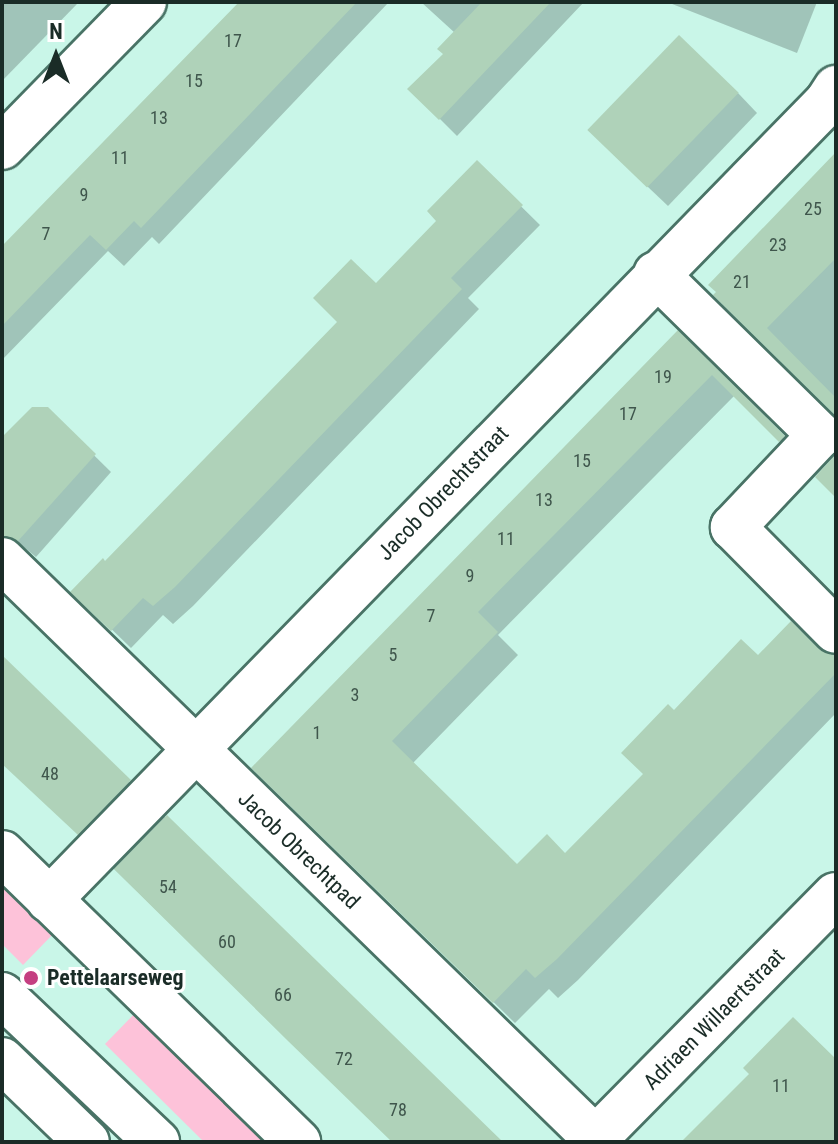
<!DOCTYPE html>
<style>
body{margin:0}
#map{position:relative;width:838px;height:1144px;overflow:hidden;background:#c9f6e8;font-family:"Roboto Condensed",sans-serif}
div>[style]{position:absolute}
.green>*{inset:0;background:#fdc2d9}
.shadow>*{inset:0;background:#0003}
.building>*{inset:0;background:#afd2b9;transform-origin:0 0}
.roads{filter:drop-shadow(2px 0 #497366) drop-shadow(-2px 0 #497366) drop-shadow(0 2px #497366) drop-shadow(0 -2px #497366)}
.minor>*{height:44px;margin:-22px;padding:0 22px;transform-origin:22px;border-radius:22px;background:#fff}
.dots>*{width:22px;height:22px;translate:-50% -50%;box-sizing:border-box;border:4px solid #fff;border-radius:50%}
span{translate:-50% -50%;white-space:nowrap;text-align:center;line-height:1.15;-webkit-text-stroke:6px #fff;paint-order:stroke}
.number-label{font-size:18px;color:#3f564c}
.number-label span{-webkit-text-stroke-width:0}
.street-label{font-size:22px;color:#1a2c27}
.poi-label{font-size:22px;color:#1a2c27;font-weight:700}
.left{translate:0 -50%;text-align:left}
.frame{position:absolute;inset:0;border:4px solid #1a2c27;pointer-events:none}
.north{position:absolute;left:16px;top:16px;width:80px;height:80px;-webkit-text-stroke:6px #fff;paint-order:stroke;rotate:0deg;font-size:22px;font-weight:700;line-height:32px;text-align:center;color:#1a2c27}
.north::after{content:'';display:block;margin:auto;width:28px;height:36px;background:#1a2c27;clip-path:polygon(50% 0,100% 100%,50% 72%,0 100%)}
</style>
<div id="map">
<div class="green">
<div style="clip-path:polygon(2px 875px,57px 930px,23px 965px,2px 944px)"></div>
<div style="clip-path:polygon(139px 1009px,275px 1142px,204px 1142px,105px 1044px)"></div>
</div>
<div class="shadow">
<div style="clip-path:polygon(2px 2px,79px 2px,2px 81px)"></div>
<div style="clip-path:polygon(242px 2px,389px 2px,159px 244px,152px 237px,124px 266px,108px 251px,2px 360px,2px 248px)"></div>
<div style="clip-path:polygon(421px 2px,584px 2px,457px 136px,410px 89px,445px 54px,455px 33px)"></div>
<div style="clip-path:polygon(667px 2px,817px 2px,797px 53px)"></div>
<div style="clip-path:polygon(738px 93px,757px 113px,668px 206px,609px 150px)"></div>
<div style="clip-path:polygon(836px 156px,836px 404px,716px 295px)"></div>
<div style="clip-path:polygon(477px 163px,540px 225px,468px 298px,479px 309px,193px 606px,173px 624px,163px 615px,131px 648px,73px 592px,106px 563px,439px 221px)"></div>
<div style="clip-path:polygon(678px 333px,805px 459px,802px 462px,735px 395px,498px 635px,518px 655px,412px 764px,517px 867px,565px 856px,645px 774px,674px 713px,758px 658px,791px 624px,828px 657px,836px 657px,836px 713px,578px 980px,558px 998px,549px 989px,515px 1023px,254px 768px)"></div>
<div style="clip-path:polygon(47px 409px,111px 472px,36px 557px,2px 529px,2px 440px)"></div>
<div style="clip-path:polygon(5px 660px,166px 818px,500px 1142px,395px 1142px,2px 760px,2px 663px)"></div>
</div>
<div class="building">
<div style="clip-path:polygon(239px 2px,357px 2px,141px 228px,134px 221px,106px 250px,90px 235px,2px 326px,2px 246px)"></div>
<div style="clip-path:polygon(482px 2px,551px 2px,439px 120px,407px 89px,443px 54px,437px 49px)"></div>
<div style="left:679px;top:35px;width:83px;height:132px;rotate:44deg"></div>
<div style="clip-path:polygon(836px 152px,836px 258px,767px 328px,836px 398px,836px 416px,713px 295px,716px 292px,708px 285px)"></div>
<div style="clip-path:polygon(477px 160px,523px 205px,451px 278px,462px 289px,175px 587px,153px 606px,143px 598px,111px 631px,70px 592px,103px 558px,105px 561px,337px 322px,313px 298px,351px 259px,376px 283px,436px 221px,427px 211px)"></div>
<div style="clip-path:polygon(678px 330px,785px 436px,779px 442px,712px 375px,478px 612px,498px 632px,392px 741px,517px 864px,547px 834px,565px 853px,643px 774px,621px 753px,668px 704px,674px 710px,741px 639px,758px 655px,791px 621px,819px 649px,836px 655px,836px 673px,557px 959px,535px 978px,526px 969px,493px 1003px,251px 768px)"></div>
<div style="clip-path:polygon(32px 407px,48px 407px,96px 454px,18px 541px,2px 536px,2px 437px)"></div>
<div style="clip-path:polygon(836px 454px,836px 498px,815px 477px)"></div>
<div style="clip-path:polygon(2px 655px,131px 780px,78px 835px,2px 764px)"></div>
<div style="clip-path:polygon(167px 815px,171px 819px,503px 1142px,392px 1142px,287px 1040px,114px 869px)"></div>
<div style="clip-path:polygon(793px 1017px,836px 1059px,836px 1142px,681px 1142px,749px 1074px,743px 1068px)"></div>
</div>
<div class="roads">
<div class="minor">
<div style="left:2px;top:147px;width:203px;rotate:-45.6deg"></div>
<div style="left:656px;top:274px;width:230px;rotate:44.5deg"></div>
<div style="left:820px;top:435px;width:127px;rotate:133.4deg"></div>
<div style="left:733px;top:527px;width:146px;rotate:45.3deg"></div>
<div style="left:2px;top:560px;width:830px;rotate:44.27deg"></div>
<div style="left:2px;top:853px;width:414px;rotate:44.3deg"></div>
<div style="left:49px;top:900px;width:1114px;rotate:-45.73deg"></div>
<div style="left:827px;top:102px;width:17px;rotate:-57deg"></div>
<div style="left:2px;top:995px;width:214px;rotate:43.5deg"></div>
<div style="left:2px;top:1060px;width:118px;rotate:44deg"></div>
<div style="left:592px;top:1142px;width:347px;rotate:-45.4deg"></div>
</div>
</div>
<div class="dots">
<div style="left:31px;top:978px;background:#c43f81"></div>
</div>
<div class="number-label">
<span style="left:233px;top:41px">17</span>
<span style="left:194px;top:81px">15</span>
<span style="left:159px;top:118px">13</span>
<span style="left:120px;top:158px">11</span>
<span style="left:84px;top:195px">9</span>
<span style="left:813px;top:209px">25</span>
<span style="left:46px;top:234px">7</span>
<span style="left:778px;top:245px">23</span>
<span style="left:742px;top:282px">21</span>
<span style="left:663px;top:377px">19</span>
<span style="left:628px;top:414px">17</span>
<span style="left:582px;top:461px">15</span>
<span style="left:544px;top:500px">13</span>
<span style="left:506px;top:539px">11</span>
<span style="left:470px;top:576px">9</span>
<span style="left:431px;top:616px">7</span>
<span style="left:393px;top:655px">5</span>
<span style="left:355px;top:695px">3</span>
<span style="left:317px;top:733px">1</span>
<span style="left:50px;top:774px">48</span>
<span style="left:168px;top:887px">54</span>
<span style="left:227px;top:942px">60</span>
<span style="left:283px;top:995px">66</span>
<span style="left:344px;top:1059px">72</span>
<span style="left:781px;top:1086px">11</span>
<span style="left:398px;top:1110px">78</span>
</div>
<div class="street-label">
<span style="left:443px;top:493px;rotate:-46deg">Jacob Obrechtstraat</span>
<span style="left:299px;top:850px;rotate:44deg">Jacob Obrechtpad</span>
<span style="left:714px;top:1019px;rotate:-45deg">Adriaen Willaertstraat</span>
</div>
<div class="poi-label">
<span class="left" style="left:47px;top:978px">Pettelaarseweg</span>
</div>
<div class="frame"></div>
<div class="north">N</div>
</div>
